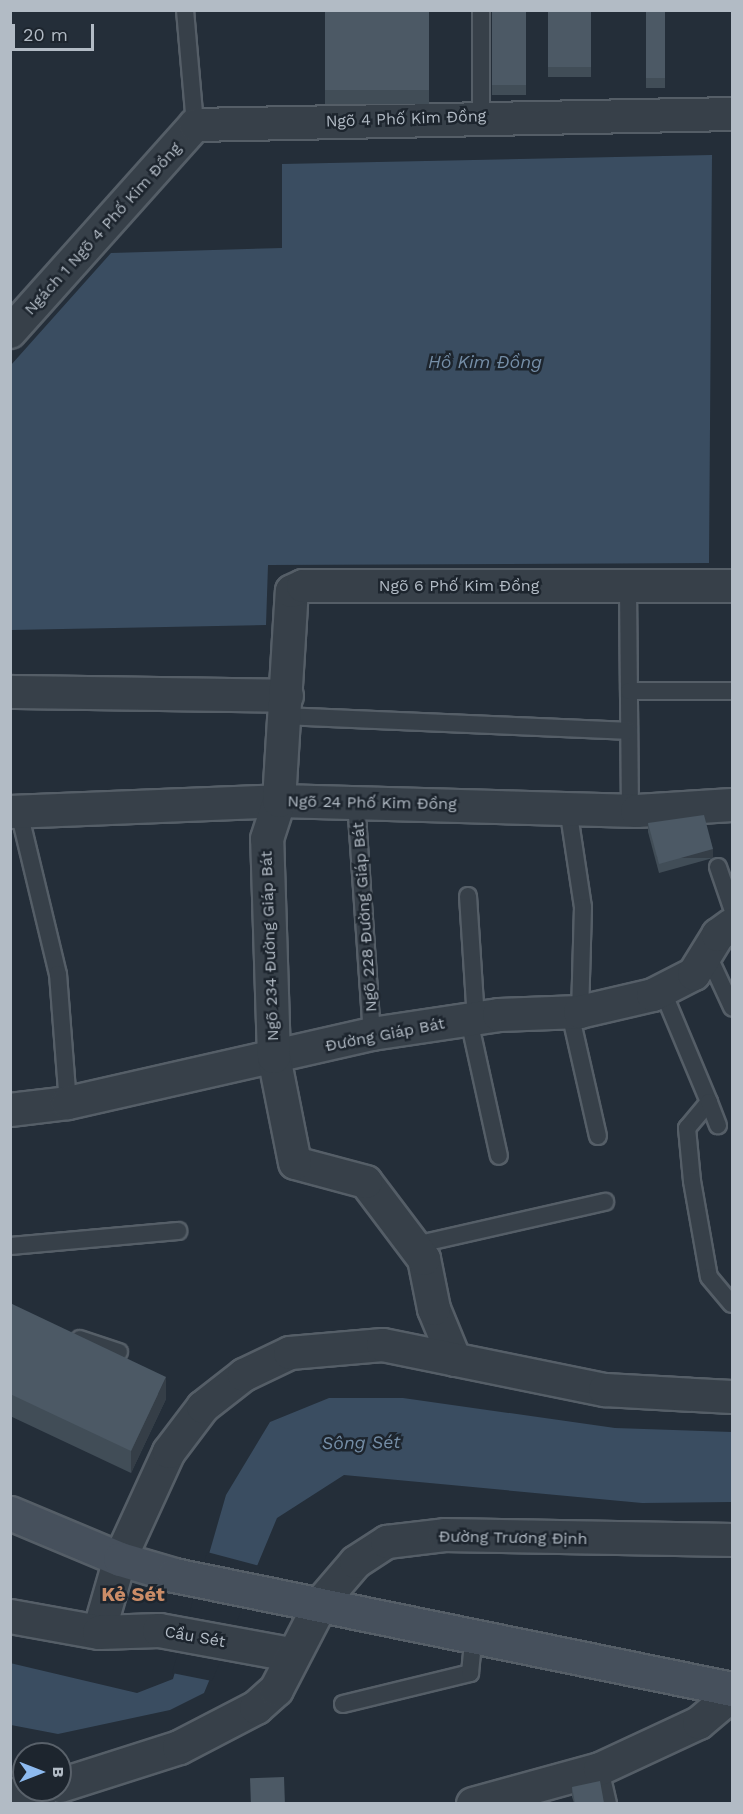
<!DOCTYPE html>
<meta charset="utf-8">
<style>
body{margin:0}
#map{position:relative;width:743px;height:1814px;overflow:hidden;background:#242e39;font-family:"Work Sans",sans-serif}
div>[style]{position:absolute}
.water>*{inset:0;background:#3a4d61}
.pier>*{inset:0;background:#242e39}
.roads{filter:drop-shadow(2px 0 #555e67) drop-shadow(-2px 0 #555e67) drop-shadow(0 2px #555e67) drop-shadow(0 -2px #555e67)}
.service>*{height:16px;margin:-8px;padding:0 8px;transform-origin:8px;border-radius:8px;background:#374049}
.minor>*{height:32px;margin:-16px;padding:0 16px;transform-origin:16px;border-radius:16px;background:#374049}
.tertiary>*{height:33px;margin:-16.5px;padding:0 16.5px;transform-origin:16.5px;border-radius:16.5px;background:#374049}
.secondary>*{height:33px;margin:-16.5px;padding:0 16.5px;transform-origin:16.5px;border-radius:16.5px;background:#46505c}
.wall>*{inset:0;background:#414d57;transform-origin:0 0}
.shaded-wall>*{inset:0;background:#353e47;transform-origin:0 0}
.building>*{inset:0;background:#4c5965;transform-origin:0 0}
span{translate:-50% -50%;white-space:nowrap;text-align:center;line-height:1.15;-webkit-text-stroke:5px #1d252e;paint-order:stroke}
.street-label{font-size:16px;color:#b2bbc5}
.water-label{font-size:18px;color:#758ea7;font-style:italic}
.quarter-label{font-size:20px;color:#cb8c67;font-weight:700}
.frame{position:absolute;inset:0;border:12px solid #b2bbc5;pointer-events:none}
.north{position:absolute;left:12px;top:1742px;width:60px;height:60px;box-sizing:border-box;background:#1d252e;border:2px solid #59616a;border-radius:50%;rotate:90deg;font-size:16px;font-weight:700;line-height:24px;text-align:center;color:#b2bbc5}
.north::after{content:'';display:block;margin:auto;width:21px;height:27px;background:#8dbaef;clip-path:polygon(50% 0,100% 100%,50% 72%,0 100%)}
.scale{position:absolute;left:12px;top:24px;width:82px;height:27px;box-sizing:border-box;border:3px solid #b2bbc5;border-top:0;padding-left:8px;font-size:18px;line-height:21px;white-space:nowrap;color:#b2bbc5;-webkit-text-stroke:4px #1d252e;paint-order:stroke}
</style>
<div id="map">
<div class="water">
<div style="clip-path:polygon(712px 155px,709px 563px,268px 565px,266px 625px,11px 630px,11px 365px,111px 253px,282px 248px,282px 164px)"></div>
<div style="clip-path:polygon(329px 1398px,403px 1398px,615px 1428px,732px 1432px,732px 1502px,642px 1503px,344px 1475px,277px 1518px,204px 1693px,170px 1710px,58px 1734px,11px 1725px,10px 1663px,137px 1693px,173px 1679px,226px 1495px,270px 1422px)"></div>
</div>
<div class="pier">
<div style="clip-path:polygon(207px 1552px,260px 1566px,212px 1681px,172px 1673px)"></div>
</div>
<div class="roads">
<div class="service">
<div style="left:185px;top:10px;width:115px;rotate:85deg"></div>
<div style="left:481px;top:116px;width:106px;rotate:-90deg"></div>
<div style="left:628px;top:586px;width:224px;rotate:89.5deg"></div>
<div style="left:629px;top:691px;width:103px"></div>
<div style="left:285px;top:716px;width:344px;rotate:2.5deg"></div>
<div style="left:356px;top:801px;width:234px;rotate:86.1deg"></div>
<div style="left:568px;top:808px;width:100px;rotate:81.4deg"></div>
<div style="left:583px;top:907px;width:105px;rotate:91.6deg"></div>
<div style="left:19px;top:812px;width:167px;rotate:76.5deg"></div>
<div style="left:58px;top:974px;width:129px;rotate:85.6deg"></div>
<div style="left:718px;top:867px;width:43px;rotate:71.1deg"></div>
<div style="left:468px;top:896px;width:123px;rotate:86.3deg"></div>
<div style="left:707px;top:953px;width:60px;rotate:65.2deg"></div>
<div style="left:663px;top:992px;width:119px;rotate:67.3deg"></div>
<div style="left:709px;top:1102px;width:34px;rotate:130deg"></div>
<div style="left:687px;top:1128px;width:53px;rotate:84.6deg"></div>
<div style="left:692px;top:1181px;width:97px;rotate:80deg"></div>
<div style="left:709px;top:1277px;width:35px;rotate:50deg"></div>
<div style="left:570px;top:1013px;width:126px;rotate:77.2deg"></div>
<div style="left:469px;top:1020px;width:139px;rotate:77.6deg"></div>
<div style="left:709px;top:1102px;width:25px;rotate:69deg"></div>
<div style="left:415px;top:1245px;width:195px;rotate:-12.8deg"></div>
<div style="left:10px;top:1246px;width:169px;rotate:-5.1deg"></div>
<div style="left:80px;top:1339px;width:41px;rotate:18.4deg"></div>
<div style="left:343px;top:1704px;width:131px;rotate:-13.7deg"></div>
<div style="left:470px;top:1673px;width:40px;rotate:-84.3deg"></div>
<div style="left:600px;top:1769px;width:36px;rotate:77deg"></div>
</div>
<div class="minor">
<div style="left:10px;top:332px;width:278px;rotate:-48.2deg"></div>
<div style="left:195px;top:125px;width:537px;rotate:-1.17deg"></div>
<div style="left:10px;top:692px;width:277px;rotate:0.8deg"></div>
<div style="left:10px;top:812px;width:269px;rotate:-2.3deg"></div>
<div style="left:279px;top:801px;width:358px;rotate:1.6deg"></div>
<div style="left:637px;top:811px;width:95px;rotate:-3.6deg"></div>
<div style="left:10px;top:1110px;width:58px;rotate:-6.9deg"></div>
<div style="left:68px;top:1103px;width:312px;rotate:-12.8deg"></div>
<div style="left:372px;top:1034px;width:128px;rotate:-8.5deg"></div>
<div style="left:499px;top:1015px;width:81px;rotate:-2.1deg"></div>
<div style="left:580px;top:1012px;width:75px;rotate:-13.1deg"></div>
<div style="left:653px;top:995px;width:46px;rotate:-27.1deg"></div>
<div style="left:694px;top:974px;width:46px;rotate:-58.4deg"></div>
<div style="left:718px;top:935px;width:17px;rotate:-36deg"></div>
<div style="left:455px;top:1360px;width:55px;rotate:-112.4deg"></div>
<div style="left:434px;top:1309px;width:51px;rotate:-101.3deg"></div>
<div style="left:424px;top:1259px;width:96px;rotate:-127deg"></div>
<div style="left:366px;top:1182px;width:73px;rotate:-165deg"></div>
<div style="left:295px;top:1163px;width:108px;rotate:-101.2deg"></div>
<div style="left:274px;top:1057px;width:218px;rotate:-91.8deg"></div>
<div style="left:267px;top:839px;width:40px;rotate:-72deg"></div>
<div style="left:279px;top:801px;width:210px;rotate:-86.5deg"></div>
<div style="left:292px;top:591px;width:12px;rotate:-24deg"></div>
<div style="left:303px;top:586px;width:429px"></div>
<div style="left:320px;top:1604px;width:55px;rotate:-49.4deg"></div>
<div style="left:356px;top:1562px;width:37px;rotate:-33deg"></div>
<div style="left:387px;top:1542px;width:58px;rotate:-6.9deg"></div>
<div style="left:445px;top:1535px;width:287px;rotate:1deg"></div>
<div style="left:99px;top:1632px;width:76px;rotate:-74deg"></div>
<div style="left:120px;top:1559px;width:118px;rotate:-65.4deg"></div>
<div style="left:169px;top:1452px;width:56px;rotate:-52.9deg"></div>
<div style="left:203px;top:1407px;width:52px;rotate:-38deg"></div>
<div style="left:244px;top:1375px;width:51px;rotate:-25.6deg"></div>
<div style="left:290px;top:1353px;width:93px;rotate:-4.9deg"></div>
<div style="left:383px;top:1345px;width:227px;rotate:11.5deg"></div>
<div style="left:605px;top:1390px;width:127px;rotate:3.2deg"></div>
<div style="left:473px;top:1804px;width:132px;rotate:-15.4deg"></div>
<div style="left:600px;top:1769px;width:109px;rotate:-24.9deg"></div>
<div style="left:699px;top:1723px;width:43px;rotate:-40.3deg"></div>
</div>
<div class="tertiary">
<div style="left:10px;top:1616px;width:90px;rotate:10.2deg"></div>
<div style="left:99px;top:1632px;width:60px;rotate:-1.9deg"></div>
<div style="left:159px;top:1630px;width:133px;rotate:10.4deg"></div>
<div style="left:60px;top:1785px;width:125px;rotate:-17.7deg"></div>
<div style="left:179px;top:1747px;width:87px;rotate:-27.5deg"></div>
<div style="left:256px;top:1707px;width:27px;rotate:-42deg"></div>
<div style="left:276px;top:1689px;width:96px;rotate:-62.6deg"></div>
<div style="left:10px;top:1796px;width:33px;rotate:-11deg"></div>
</div>
<div class="secondary">
<div style="left:10px;top:1513px;width:119px;rotate:22.7deg"></div>
<div style="left:120px;top:1559px;width:56px;rotate:16.5deg"></div>
<div style="left:174px;top:1575px;width:570px;rotate:11.55deg"></div>
</div>
</div>
<div class="wall">
<div style="left:325px;top:10px;width:104px;height:94px"></div>
<div style="left:492px;top:10px;width:34px;height:85px"></div>
<div style="left:548px;top:10px;width:43px;height:67px"></div>
<div style="left:646px;top:10px;width:19px;height:78px"></div>
<div style="clip-path:polygon(648px 823px,713px 858px,659px 873px,648px 832px)"></div>
<div style="clip-path:polygon(10px 1303px,166px 1399px,131px 1473px,10px 1416px)"></div>
<div style="clip-path:polygon(572px 1787px,604px 1803px,574px 1803px,572px 1797px)"></div>
</div>
<div class="shaded-wall">
<div style="left:713px;top:849px;width:9px;height:56px;rotate:90deg"></div>
<div style="clip-path:polygon(166px 1377px,166px 1399px,131px 1473px,131px 1451px)"></div>
</div>
<div class="building">
<div style="left:325px;top:10px;width:104px;height:80px"></div>
<div style="left:492px;top:10px;width:34px;height:75px"></div>
<div style="left:548px;top:10px;width:43px;height:57px"></div>
<div style="left:646px;top:10px;width:19px;height:68px"></div>
<div style="clip-path:polygon(704px 815px,713px 849px,659px 864px,648px 823px)"></div>
<div style="clip-path:polygon(10px 1303px,166px 1377px,131px 1451px,10px 1394px)"></div>
<div style="left:284px;top:1777px;width:26px;height:34px;rotate:88deg"></div>
<div style="clip-path:polygon(600px 1781px,604px 1803px,575px 1803px,572px 1787px)"></div>
</div>
<div class="street-label">
<span style="left:406px;top:119px;rotate:-2deg">Ngõ 4 Phố Kim Đồng</span>
<span style="left:103px;top:229px;rotate:-48deg">Ngách 1 Ngõ 4 Phố Kim Đồng</span>
<span style="left:459px;top:586px">Ngõ 6 Phố Kim Đồng</span>
<span style="left:372px;top:803px;rotate:1deg">Ngõ 24 Phố Kim Đồng</span>
<span style="left:365px;top:917px;rotate:-94deg">Ngõ 228 Đường Giáp Bát</span>
<span style="left:270px;top:946px;rotate:-92deg">Ngõ 234 Đường Giáp Bát</span>
<span style="left:385px;top:1035px;rotate:-11deg">Đường Giáp Bát</span>
<span style="left:513px;top:1538px;rotate:1deg">Đường Trương Định</span>
<span style="left:195px;top:1637px;rotate:10deg">Cầu Sét</span>
</div>
<div class="water-label">
<span style="left:485px;top:362px">Hồ Kim Đồng</span>
<span style="left:361px;top:1443px;rotate:-1deg">Sông Sét</span>
</div>
<div class="quarter-label">
<span style="left:133px;top:1594px">Kẻ Sét</span>
</div>
<div class="frame"></div>
<div class="north">B</div>
<div class="scale">20 m</div>
</div>
